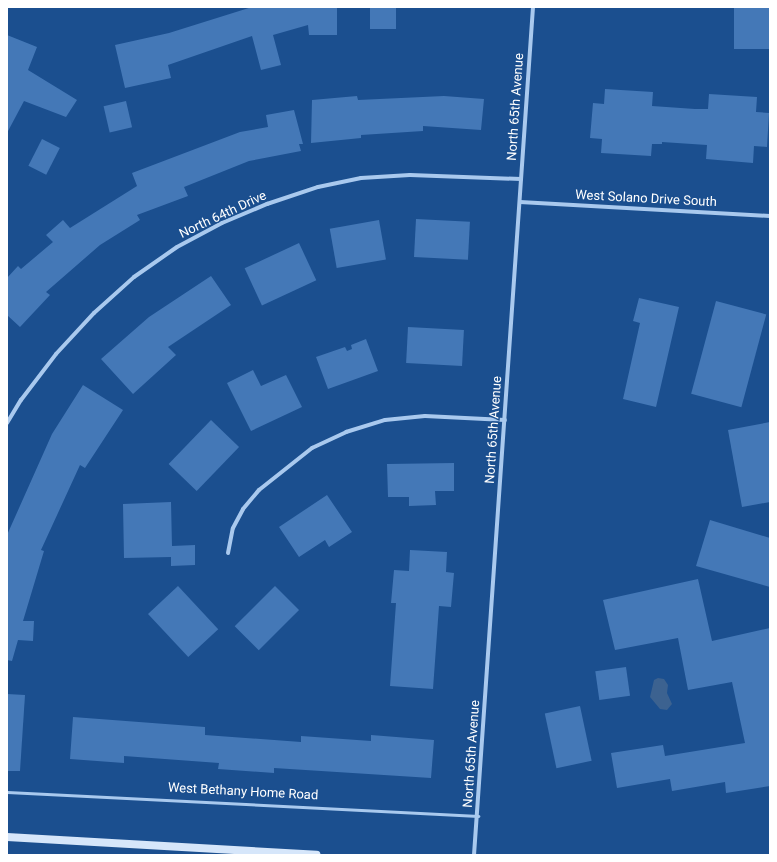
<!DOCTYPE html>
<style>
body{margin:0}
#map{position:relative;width:777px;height:862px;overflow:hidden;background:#1b4f8f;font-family:Roboto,sans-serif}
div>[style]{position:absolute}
.water>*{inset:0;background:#3c6290}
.building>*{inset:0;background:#4478b7;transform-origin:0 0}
.lane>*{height:3px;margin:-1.5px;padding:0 1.5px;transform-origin:1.5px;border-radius:1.5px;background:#a9c9ee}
.street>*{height:4px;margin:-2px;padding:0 2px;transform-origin:2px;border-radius:2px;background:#a9c9ee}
.secondary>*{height:8px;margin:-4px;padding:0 4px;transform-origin:4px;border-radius:4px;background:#d6e6fa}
span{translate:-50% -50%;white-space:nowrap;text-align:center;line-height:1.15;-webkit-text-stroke:3px #1b4f8f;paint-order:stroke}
.street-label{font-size:13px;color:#fff}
.frame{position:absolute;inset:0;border:8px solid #fff;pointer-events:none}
</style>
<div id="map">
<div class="water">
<div style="clip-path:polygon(658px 678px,664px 679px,668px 685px,667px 693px,672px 704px,667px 710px,660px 709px,650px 697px,654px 680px)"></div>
</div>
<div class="building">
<div style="clip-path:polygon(252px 7px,337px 7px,337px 35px,309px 35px,308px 25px,273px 35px,281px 65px,261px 70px,252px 36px,168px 65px,171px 78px,125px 88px,115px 45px,169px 33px)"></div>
<div style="left:370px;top:7px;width:26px;height:22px"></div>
<div style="left:734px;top:7px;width:36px;height:42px"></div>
<div style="clip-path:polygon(7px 35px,37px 47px,28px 70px,77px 100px,66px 117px,24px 101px,7px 133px)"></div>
<div style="clip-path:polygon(605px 89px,653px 92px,652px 106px,695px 109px,708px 109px,709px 94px,757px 97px,756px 112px,769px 113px,767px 147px,754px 146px,753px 163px,706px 159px,707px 145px,662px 142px,662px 144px,652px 144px,651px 156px,601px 153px,602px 139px,590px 138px,593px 103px,604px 104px)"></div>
<div style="clip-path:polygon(357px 96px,358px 100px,444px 96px,484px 99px,481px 130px,423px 126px,423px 131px,361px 135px,361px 138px,311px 143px,312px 100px)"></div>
<div style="left:126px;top:101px;width:27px;height:23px;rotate:77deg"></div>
<div style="clip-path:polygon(294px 110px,303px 144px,299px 144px,301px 151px,249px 161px,184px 187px,188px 196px,137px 215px,140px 220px,100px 245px,46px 292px,50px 295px,20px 327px,7px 315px,7px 278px,18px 266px,21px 269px,53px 242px,46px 235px,63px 220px,70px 228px,137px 186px,132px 173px,240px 132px,268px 127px,266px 115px)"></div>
<div style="left:42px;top:139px;width:20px;height:30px;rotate:27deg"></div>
<div style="left:416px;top:219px;width:54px;height:38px;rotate:3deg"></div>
<div style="left:379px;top:220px;width:40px;height:50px;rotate:80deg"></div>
<div style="left:299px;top:243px;width:41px;height:60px;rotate:65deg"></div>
<div style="clip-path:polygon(211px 276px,231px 305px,168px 347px,176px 355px,133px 394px,101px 359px,149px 317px)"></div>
<div style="clip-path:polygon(639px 298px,679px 307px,656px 407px,623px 399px,640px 323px,633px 321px)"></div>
<div style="left:716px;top:301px;width:52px;height:96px;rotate:15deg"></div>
<div style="left:408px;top:327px;width:56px;height:36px;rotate:3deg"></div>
<div style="clip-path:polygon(366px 339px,378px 371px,328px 389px,316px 357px,345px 347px,347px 351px,352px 349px,351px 345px)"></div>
<div style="clip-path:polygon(253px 370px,261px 386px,286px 375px,302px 407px,251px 431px,227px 383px)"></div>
<div style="clip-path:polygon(83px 385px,123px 410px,85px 468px,80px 465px,41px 550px,44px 551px,23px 621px,34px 621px,33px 641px,18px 640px,12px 661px,7px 660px,7px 535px,52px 434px)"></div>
<div style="left:211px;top:420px;width:39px;height:61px;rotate:44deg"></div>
<div style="clip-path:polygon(770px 422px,770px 502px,742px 507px,728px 430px)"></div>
<div style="clip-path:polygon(454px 463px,454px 491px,435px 491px,436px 505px,409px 506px,409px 497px,388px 497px,387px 464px)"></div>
<div style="clip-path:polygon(327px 495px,352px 532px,329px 547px,325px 540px,299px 557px,279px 527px)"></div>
<div style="clip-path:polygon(171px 502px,172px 546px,195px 545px,195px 565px,171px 566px,171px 557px,124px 558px,123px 504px)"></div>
<div style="clip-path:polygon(710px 520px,770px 538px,770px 587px,696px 566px)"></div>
<div style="clip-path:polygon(410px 550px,447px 552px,446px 572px,454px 573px,451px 607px,439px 606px,433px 689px,390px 686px,396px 603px,391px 603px,394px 570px,409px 571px)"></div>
<div style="clip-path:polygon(698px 579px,712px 641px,770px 628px,770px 786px,726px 793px,725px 782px,672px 791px,670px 779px,617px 788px,611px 753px,663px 745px,665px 756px,745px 743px,732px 682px,688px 690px,678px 638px,615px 650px,603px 600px)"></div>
<div style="left:178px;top:586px;width:59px;height:41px;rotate:47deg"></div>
<div style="left:275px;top:586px;width:34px;height:57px;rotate:45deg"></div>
<div style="left:626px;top:667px;width:29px;height:31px;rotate:82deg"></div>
<div style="clip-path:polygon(7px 694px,25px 695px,20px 771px,7px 771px)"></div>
<div style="left:580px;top:706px;width:56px;height:36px;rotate:78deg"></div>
<div style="clip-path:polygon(73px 717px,205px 727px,205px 735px,301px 742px,301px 736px,371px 741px,371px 735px,434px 740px,431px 778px,274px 768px,274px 773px,218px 769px,219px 763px,124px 756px,124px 763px,70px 759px)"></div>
</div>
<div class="lane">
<div style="left:7px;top:792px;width:472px;rotate:2.9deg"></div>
</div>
<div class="street">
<div style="left:520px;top:202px;width:250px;rotate:3.2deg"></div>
<div style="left:7px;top:423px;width:27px;rotate:-59deg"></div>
<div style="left:21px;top:400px;width:58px;rotate:-52.7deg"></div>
<div style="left:56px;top:354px;width:56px;rotate:-47.2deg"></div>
<div style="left:94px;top:313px;width:54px;rotate:-42deg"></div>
<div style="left:134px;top:277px;width:52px;rotate:-34.9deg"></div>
<div style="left:177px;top:247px;width:51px;rotate:-28.1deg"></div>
<div style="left:222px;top:223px;width:49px;rotate:-22.9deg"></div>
<div style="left:267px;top:204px;width:54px;rotate:-18.4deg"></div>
<div style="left:318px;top:187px;width:44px;rotate:-11.8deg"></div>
<div style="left:361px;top:178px;width:49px;rotate:-3.5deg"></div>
<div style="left:410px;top:175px;width:111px;rotate:2.1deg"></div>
<div style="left:228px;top:553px;width:25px;rotate:-79deg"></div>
<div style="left:233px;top:528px;width:21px;rotate:-62deg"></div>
<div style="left:243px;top:509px;width:25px;rotate:-50deg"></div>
<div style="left:259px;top:490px;width:68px;rotate:-38.4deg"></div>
<div style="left:312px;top:448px;width:38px;rotate:-25deg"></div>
<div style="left:346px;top:432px;width:41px;rotate:-17.1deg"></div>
<div style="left:385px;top:420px;width:40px;rotate:-5.7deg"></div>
<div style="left:425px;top:416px;width:80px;rotate:2.9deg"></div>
<div style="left:474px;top:855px;width:850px;rotate:-86.02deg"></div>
</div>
<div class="secondary">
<div style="left:7px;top:837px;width:310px;rotate:3.3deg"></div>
</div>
<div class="street-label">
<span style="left:516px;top:107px;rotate:-86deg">North 65th Avenue</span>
<span style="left:646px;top:199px;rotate:3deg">West Solano Drive South</span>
<span style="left:223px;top:215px;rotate:-25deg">North 64th Drive</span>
<span style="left:494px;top:430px;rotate:-86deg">North 65th Avenue</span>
<span style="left:472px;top:754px;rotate:-86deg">North 65th Avenue</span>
<span style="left:243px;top:792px;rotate:3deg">West Bethany Home Road</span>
</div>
<div class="frame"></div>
</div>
